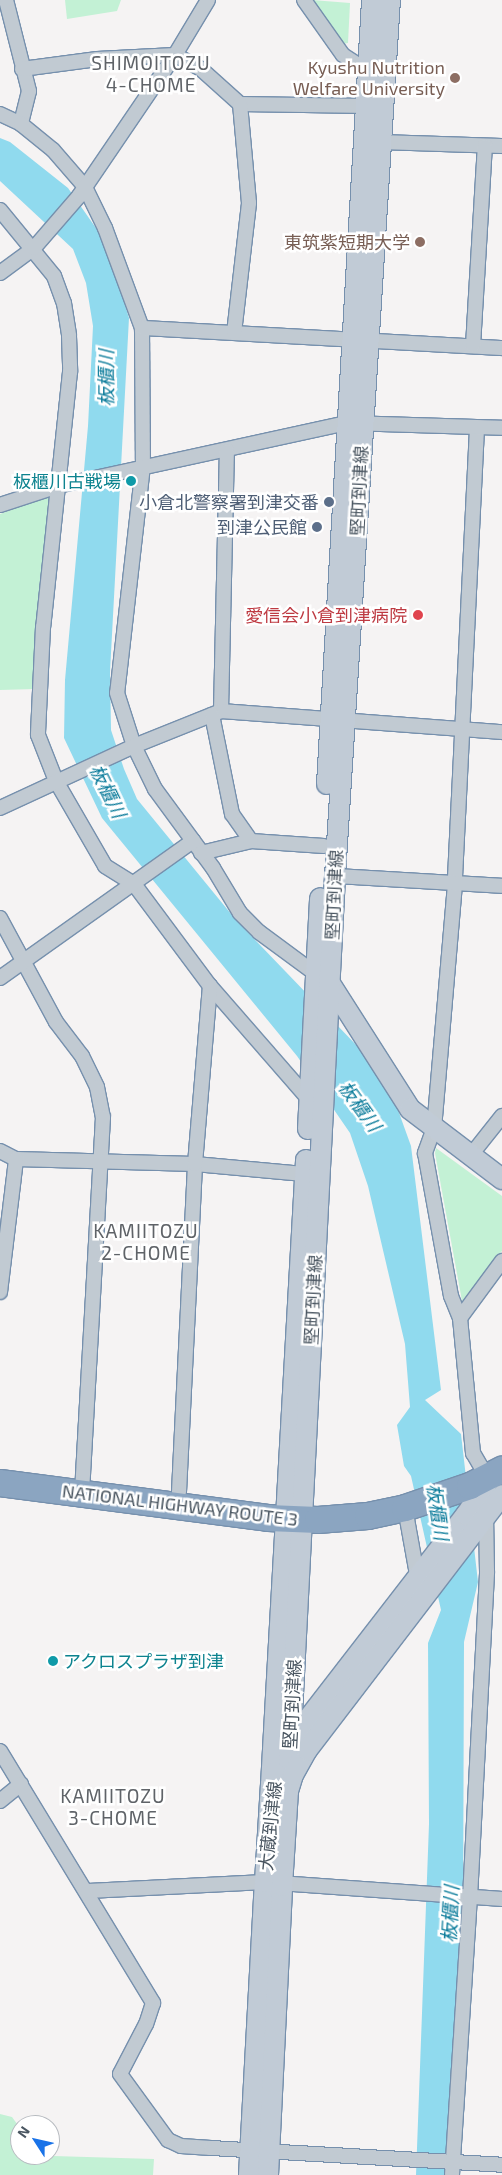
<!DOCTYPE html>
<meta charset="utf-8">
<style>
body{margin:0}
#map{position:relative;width:502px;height:2175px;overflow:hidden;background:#f5f3f3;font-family:"Exo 2","Noto Sans JP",sans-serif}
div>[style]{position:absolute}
.green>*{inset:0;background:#c3f1d5}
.water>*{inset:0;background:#90daee}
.roads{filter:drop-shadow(1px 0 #7690ad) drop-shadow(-1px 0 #7690ad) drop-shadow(0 1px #7690ad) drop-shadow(0 -1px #7690ad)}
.street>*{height:14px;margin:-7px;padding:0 7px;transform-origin:7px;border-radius:7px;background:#c1cad2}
.secondary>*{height:20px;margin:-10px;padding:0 10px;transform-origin:10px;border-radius:10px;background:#c1cbd6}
.highway>*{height:26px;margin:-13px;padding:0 13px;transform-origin:13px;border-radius:13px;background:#8ba5c1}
.dots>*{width:14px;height:14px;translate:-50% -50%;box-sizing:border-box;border:2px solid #fff;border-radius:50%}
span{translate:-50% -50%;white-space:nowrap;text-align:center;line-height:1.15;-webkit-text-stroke:5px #fff;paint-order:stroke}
.education-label{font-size:18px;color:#785e54}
.right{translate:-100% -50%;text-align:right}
.culture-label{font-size:18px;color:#0d838f}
.left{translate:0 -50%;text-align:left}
.street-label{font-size:18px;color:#4a5661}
.service-label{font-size:18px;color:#4e5e75}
.health-label{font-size:18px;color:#be3a42}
.neighbourhood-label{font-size:19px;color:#5f6368;letter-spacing:1px}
.water-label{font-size:19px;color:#0c7c9b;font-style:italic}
.north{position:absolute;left:10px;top:2115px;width:50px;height:50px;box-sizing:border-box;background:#fff;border:1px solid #b7bbc0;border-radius:50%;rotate:305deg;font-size:14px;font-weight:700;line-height:20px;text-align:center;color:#4a5661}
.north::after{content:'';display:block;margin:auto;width:18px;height:22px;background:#1a73e8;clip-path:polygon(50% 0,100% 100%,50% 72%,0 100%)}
</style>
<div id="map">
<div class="green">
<div style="clip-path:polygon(65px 0,121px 0,117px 11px,67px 19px)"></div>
<div style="clip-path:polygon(312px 0,350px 3px,348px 43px,343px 44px)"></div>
<div style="clip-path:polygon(48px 496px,52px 506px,35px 689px,0 690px,0 514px)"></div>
<div style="clip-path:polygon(436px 1148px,502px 1196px,502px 1251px,462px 1301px,435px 1153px)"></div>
<div style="clip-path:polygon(0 2114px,12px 2117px,20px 2128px,20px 2155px,154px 2159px,153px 2175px,0 2175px)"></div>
</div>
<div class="water">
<div style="clip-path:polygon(0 138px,10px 142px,68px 188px,98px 231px,112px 262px,129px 318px,110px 672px,111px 730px,124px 769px,137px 799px,236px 920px,361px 1050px,398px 1110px,411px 1146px,441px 1390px,425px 1400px,461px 1434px,478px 1582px,464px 1642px,463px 1933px,444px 2175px,416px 2175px,429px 1824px,428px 1643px,441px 1610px,411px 1476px,404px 1466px,397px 1425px,410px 1407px,405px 1344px,368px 1186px,350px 1133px,297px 1056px,102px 818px,64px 738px,65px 680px,88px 426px,93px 326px,86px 283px,73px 249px,0 181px)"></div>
</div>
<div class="roads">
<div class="street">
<div style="left:6px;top:0;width:94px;rotate:75.8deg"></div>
<div style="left:29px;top:91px;width:34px;rotate:104deg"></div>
<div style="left:304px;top:0;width:67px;rotate:54.7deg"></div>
<div style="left:343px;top:55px;width:30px;rotate:33deg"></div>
<div style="left:22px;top:69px;width:76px;rotate:-7.6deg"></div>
<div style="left:97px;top:59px;width:78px;rotate:-2.9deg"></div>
<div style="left:175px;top:55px;width:30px;rotate:28deg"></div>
<div style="left:201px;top:69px;width:52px;rotate:41.9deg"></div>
<div style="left:240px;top:104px;width:127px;rotate:0.9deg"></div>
<div style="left:0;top:114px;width:23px;rotate:25deg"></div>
<div style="left:21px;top:124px;width:41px;rotate:39.1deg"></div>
<div style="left:53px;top:150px;width:49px;rotate:49.1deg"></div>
<div style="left:85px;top:187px;width:46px;rotate:64deg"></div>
<div style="left:105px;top:228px;width:107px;rotate:69.7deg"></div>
<div style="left:142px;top:328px;width:138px;rotate:89.6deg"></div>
<div style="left:143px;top:466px;width:228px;rotate:96.5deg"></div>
<div style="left:117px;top:693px;width:56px;rotate:72.2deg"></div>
<div style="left:134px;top:746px;width:48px;rotate:64deg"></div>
<div style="left:155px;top:789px;width:98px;rotate:53.7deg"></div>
<div style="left:213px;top:868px;width:52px;rotate:59deg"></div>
<div style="left:240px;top:913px;width:27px;rotate:45deg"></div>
<div style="left:259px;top:932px;width:76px;rotate:36.4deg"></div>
<div style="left:380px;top:142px;width:122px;rotate:1.9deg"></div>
<div style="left:0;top:210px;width:85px;rotate:50.7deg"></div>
<div style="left:54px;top:276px;width:29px;rotate:70deg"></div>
<div style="left:64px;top:303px;width:33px;rotate:81deg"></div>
<div style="left:69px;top:336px;width:36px;rotate:88deg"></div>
<div style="left:70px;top:372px;width:256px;rotate:96deg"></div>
<div style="left:43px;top:627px;width:108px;rotate:92.7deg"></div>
<div style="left:38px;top:735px;width:49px;rotate:68.6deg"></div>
<div style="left:56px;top:781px;width:98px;rotate:60deg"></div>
<div style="left:105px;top:866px;width:34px;rotate:32deg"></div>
<div style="left:134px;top:884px;width:127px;rotate:53.3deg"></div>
<div style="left:210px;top:986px;width:157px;rotate:48.9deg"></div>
<div style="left:0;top:273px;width:42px;rotate:-36.3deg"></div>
<div style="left:34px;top:248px;width:69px;rotate:-49.1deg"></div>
<div style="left:79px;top:196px;width:171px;rotate:-55.8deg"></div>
<div style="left:175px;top:55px;width:64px;rotate:-59deg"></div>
<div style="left:142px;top:328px;width:361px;rotate:3.2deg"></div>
<div style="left:234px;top:333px;width:131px;rotate:-83.4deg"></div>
<div style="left:249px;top:203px;width:99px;rotate:-95.2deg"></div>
<div style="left:473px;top:346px;width:200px;rotate:-86.6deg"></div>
<div style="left:477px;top:428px;width:457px;rotate:92.8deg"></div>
<div style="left:455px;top:884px;width:245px;rotate:94.9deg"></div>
<div style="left:434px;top:1128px;width:27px;rotate:110deg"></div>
<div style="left:425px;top:1153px;width:145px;rotate:79.7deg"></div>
<div style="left:451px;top:1296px;width:24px;rotate:68deg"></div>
<div style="left:460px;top:1318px;width:136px;rotate:84.5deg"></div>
<div style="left:473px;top:1453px;width:16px;rotate:60deg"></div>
<div style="left:481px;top:1467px;width:18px;rotate:43deg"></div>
<div style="left:0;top:505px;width:61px;rotate:-18.1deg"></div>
<div style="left:58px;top:486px;width:296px;rotate:-12.3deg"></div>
<div style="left:347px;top:423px;width:155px;rotate:1.8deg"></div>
<div style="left:221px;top:711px;width:260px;rotate:-88.7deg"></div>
<div style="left:0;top:808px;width:148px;rotate:-24.8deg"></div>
<div style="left:134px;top:746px;width:94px;rotate:-21.9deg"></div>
<div style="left:221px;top:711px;width:282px;rotate:4.3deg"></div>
<div style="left:251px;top:841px;width:73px;rotate:3.9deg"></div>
<div style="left:201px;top:853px;width:51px;rotate:-13.5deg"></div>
<div style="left:251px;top:841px;width:33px;rotate:-125deg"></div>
<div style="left:232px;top:814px;width:101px;rotate:-101.4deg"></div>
<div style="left:335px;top:876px;width:167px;rotate:3.4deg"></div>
<div style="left:0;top:918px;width:118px;rotate:61.7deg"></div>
<div style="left:56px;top:1022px;width:43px;rotate:52.6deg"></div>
<div style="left:82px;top:1056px;width:34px;rotate:64deg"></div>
<div style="left:97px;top:1087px;width:31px;rotate:79deg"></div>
<div style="left:103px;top:1117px;width:364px;rotate:93.2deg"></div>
<div style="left:0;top:978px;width:237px;rotate:-35.4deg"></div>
<div style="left:0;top:1151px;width:18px;rotate:27deg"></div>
<div style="left:16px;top:1159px;width:179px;rotate:1.6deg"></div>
<div style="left:195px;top:1164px;width:120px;rotate:5.3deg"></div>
<div style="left:471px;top:1155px;width:50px;rotate:-51.5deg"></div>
<div style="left:0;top:1292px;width:134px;rotate:-83.1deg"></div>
<div style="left:460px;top:1318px;width:71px;rotate:-53.6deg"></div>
<div style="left:179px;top:1492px;width:328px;rotate:-87.2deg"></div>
<div style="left:195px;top:1164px;width:179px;rotate:-85.2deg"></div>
<div style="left:405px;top:1508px;width:68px;rotate:79.8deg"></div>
<div style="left:0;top:1751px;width:295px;rotate:58.7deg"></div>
<div style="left:153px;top:2003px;width:22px;rotate:108deg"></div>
<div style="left:146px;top:2024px;width:56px;rotate:117.5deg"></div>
<div style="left:120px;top:2074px;width:82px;rotate:54deg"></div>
<div style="left:168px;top:2140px;width:14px;rotate:25deg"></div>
<div style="left:181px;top:2146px;width:30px;rotate:4deg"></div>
<div style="left:211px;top:2148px;width:291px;rotate:3.3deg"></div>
<div style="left:0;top:1801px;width:27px;rotate:-39deg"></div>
<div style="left:88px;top:1891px;width:177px;rotate:-2.9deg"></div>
<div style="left:265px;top:1882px;width:238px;rotate:4.1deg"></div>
<div style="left:452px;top:2175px;width:278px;rotate:-86.3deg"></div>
<div style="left:470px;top:1898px;width:327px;rotate:-87deg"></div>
<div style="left:487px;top:1571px;width:58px;rotate:-91deg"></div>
</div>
<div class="secondary">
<div style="left:327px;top:784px;width:785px;rotate:-86.71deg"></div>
<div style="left:331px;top:985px;width:147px;rotate:57.5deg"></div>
<div style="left:410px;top:1109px;width:116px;rotate:37.3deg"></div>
<div style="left:308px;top:1129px;width:231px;rotate:-87deg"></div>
<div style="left:288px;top:1745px;width:291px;rotate:-52.3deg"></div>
<div style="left:466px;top:1515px;width:48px;rotate:-57deg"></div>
<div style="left:271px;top:1785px;width:626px;rotate:-86.79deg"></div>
<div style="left:288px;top:1791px;width:916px;rotate:-87.06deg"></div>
<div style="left:335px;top:876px;width:878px;rotate:-86.41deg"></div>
<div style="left:249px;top:2175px;width:293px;rotate:-86.9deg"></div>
<div style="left:265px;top:1882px;width:97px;rotate:-86.5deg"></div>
<div style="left:271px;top:1785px;width:13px;rotate:-72deg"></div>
<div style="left:268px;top:2175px;width:289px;rotate:-87.2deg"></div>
<div style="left:282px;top:1886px;width:95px;rotate:-86.4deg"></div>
<div style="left:288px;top:1791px;width:17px;rotate:-73deg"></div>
<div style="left:293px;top:1775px;width:29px;rotate:-61deg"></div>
<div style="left:307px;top:1750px;width:321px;rotate:-52.6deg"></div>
</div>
<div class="highway">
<div style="left:0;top:1483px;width:270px;rotate:7.4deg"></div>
<div style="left:268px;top:1518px;width:50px;rotate:2.3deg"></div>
<div style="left:318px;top:1520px;width:50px;rotate:-4.6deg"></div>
<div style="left:368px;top:1516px;width:38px;rotate:-12deg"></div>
<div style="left:405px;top:1508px;width:69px;rotate:-18.7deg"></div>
<div style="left:470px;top:1486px;width:36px;rotate:-27deg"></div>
</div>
</div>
<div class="dots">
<div style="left:455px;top:78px;background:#8d6e63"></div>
<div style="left:420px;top:242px;background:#8d6e63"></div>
<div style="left:131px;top:481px;background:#0f9aa8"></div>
<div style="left:329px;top:502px;background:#5c6f8a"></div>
<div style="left:317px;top:527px;background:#5c6f8a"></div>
<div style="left:418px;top:615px;background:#e0444e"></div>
<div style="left:53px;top:1661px;background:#0f9aa8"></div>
</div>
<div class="education-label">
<span class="right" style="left:445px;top:78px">Kyushu Nutrition<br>Welfare University</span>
<span class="right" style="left:410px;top:242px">東筑紫短期大学</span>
</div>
<div class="culture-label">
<span class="right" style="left:121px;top:481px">板櫃川古戦場</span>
<span class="left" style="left:63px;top:1661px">アクロスプラザ到津</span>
</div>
<div class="street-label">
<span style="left:359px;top:491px;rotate:-87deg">堅町到津線</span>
<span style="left:334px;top:895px;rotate:-87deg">堅町到津線</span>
<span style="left:313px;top:1300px;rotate:-87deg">堅町到津線</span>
<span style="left:180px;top:1505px;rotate:7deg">NATIONAL HIGHWAY ROUTE 3</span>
<span style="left:292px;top:1704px;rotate:-87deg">堅町到津線</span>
<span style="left:270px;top:1826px;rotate:-84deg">大蔵到津線</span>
</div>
<div class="service-label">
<span class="right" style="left:319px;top:502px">小倉北警察署到津交番</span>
<span class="right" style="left:307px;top:527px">到津公民館</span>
</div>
<div class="health-label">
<span class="right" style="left:407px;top:615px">愛信会小倉到津病院</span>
</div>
<div class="neighbourhood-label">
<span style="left:151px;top:74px">SHIMOITOZU<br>4-CHOME</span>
<span style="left:146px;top:1242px">KAMIITOZU<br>2-CHOME</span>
<span style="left:113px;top:1807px">KAMIITOZU<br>3-CHOME</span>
</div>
<div class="water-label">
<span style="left:106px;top:378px;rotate:-90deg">板櫃川</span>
<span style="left:108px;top:791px;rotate:64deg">板櫃川</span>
<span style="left:360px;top:1106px;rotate:54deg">板櫃川</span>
<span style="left:438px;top:1512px;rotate:82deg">板櫃川</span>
<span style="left:450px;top:1914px;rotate:-87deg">板櫃川</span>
</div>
<div class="north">N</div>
</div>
